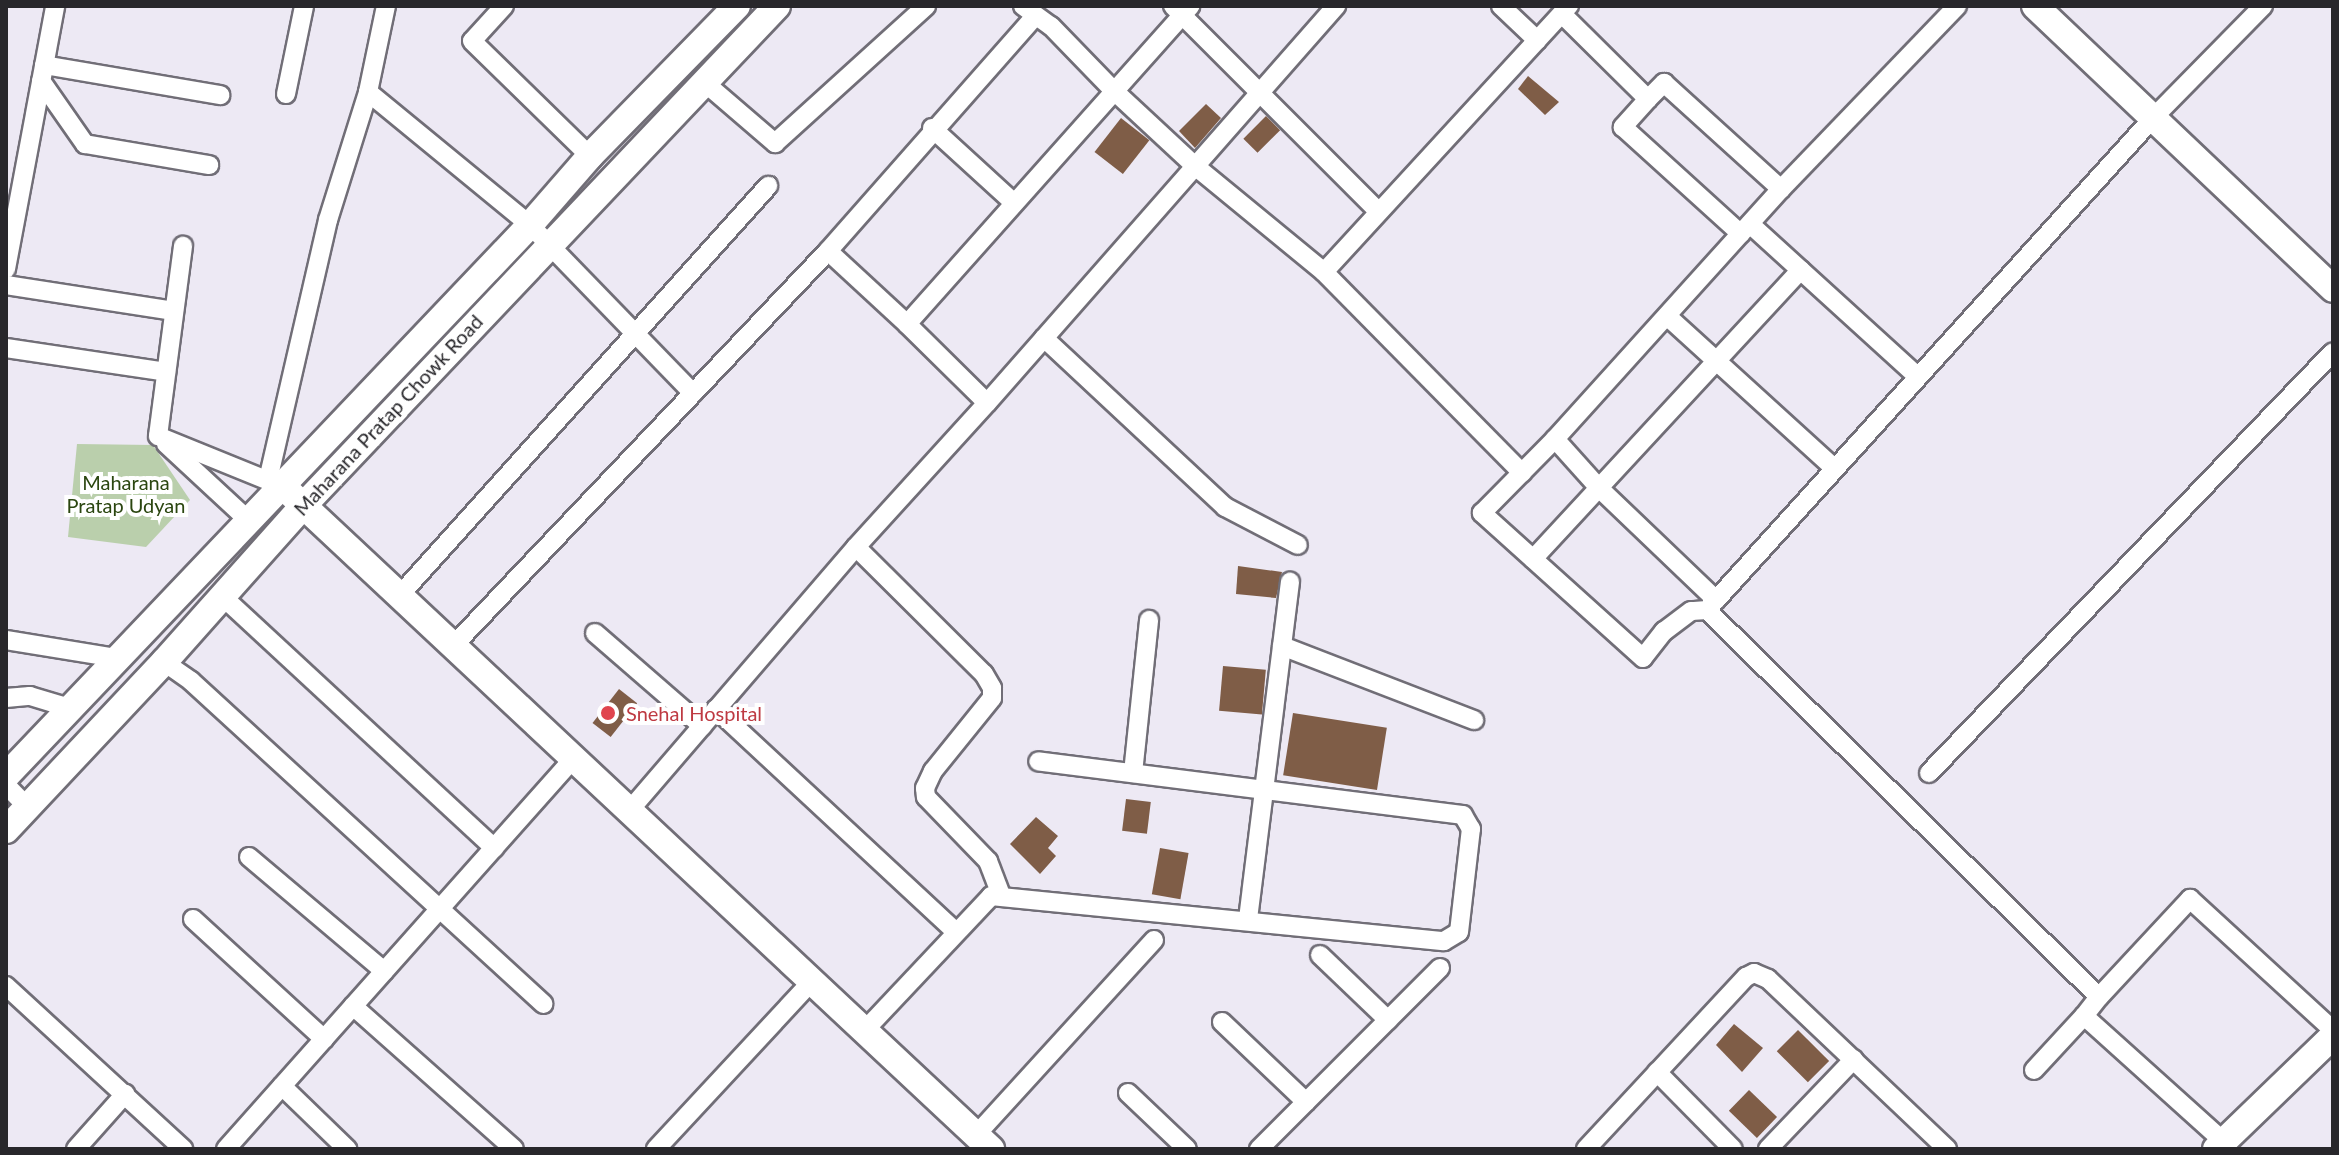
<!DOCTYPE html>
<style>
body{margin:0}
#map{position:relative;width:2339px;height:1155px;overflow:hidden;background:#ede9f4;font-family:Lato,sans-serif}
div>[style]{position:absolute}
.green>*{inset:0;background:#bacfac}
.building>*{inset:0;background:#7f5d47;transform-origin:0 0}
.roads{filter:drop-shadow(2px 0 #716e77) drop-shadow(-2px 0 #716e77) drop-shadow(0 2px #716e77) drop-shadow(0 -2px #716e77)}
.street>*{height:18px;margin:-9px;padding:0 9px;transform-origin:9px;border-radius:9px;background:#fff}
.secondary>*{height:26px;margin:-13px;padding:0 13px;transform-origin:13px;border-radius:13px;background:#fff}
.dots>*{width:22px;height:22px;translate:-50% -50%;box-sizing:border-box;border:4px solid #fff;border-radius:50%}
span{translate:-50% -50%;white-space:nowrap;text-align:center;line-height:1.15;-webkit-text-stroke:8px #fff;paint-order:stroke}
.street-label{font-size:20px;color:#28272b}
.park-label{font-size:20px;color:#2b4610}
.health-label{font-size:20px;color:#be3a42}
.left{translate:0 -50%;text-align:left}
.frame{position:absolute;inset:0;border:8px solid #28272b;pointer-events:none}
</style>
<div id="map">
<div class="green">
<div style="clip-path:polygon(77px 444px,153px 445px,190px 500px,146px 547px,68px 537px)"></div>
</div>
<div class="building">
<div style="clip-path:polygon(1528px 76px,1559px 102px,1545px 115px,1518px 89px)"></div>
<div style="clip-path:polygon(1206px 104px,1221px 118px,1195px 148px,1179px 131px)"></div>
<div style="left:1266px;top:116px;width:20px;height:32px;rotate:45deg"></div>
<div style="left:1121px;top:118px;width:36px;height:43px;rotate:38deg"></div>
<div style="clip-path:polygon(1238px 566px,1282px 572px,1276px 598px,1236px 594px)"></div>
<div style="left:1223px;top:666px;width:43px;height:45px;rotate:5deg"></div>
<div style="left:619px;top:689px;width:23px;height:43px;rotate:38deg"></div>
<div style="left:1293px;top:713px;width:95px;height:63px;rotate:9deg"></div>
<div style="left:1126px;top:799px;width:25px;height:32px;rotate:7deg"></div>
<div style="clip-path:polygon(1036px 817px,1058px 836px,1048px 848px,1056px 856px,1040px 874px,1010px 844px)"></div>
<div style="left:1160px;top:848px;width:29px;height:47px;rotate:10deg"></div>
<div style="clip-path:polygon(1734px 1024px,1763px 1048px,1742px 1072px,1716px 1045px)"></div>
<div style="left:1798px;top:1030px;width:44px;height:30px;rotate:45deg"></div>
<div style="left:1749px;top:1090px;width:39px;height:29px;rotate:44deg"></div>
</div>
<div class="roads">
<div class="street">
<div style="left:504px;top:6px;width:47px;rotate:132.4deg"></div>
<div style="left:472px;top:41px;width:165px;rotate:44.3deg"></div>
<div style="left:1023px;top:6px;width:34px;rotate:36deg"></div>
<div style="left:1051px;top:26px;width:86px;rotate:45.9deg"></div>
<div style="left:1111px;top:88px;width:115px;rotate:42.9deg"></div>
<div style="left:1195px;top:166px;width:167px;rotate:39.4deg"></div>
<div style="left:1324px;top:272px;width:282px;rotate:45.4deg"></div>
<div style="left:1173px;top:6px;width:290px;rotate:45deg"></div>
<div style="left:1501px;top:6px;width:50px;rotate:43.4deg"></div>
<div style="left:1562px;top:14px;width:121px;rotate:44.7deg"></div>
<div style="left:1648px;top:99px;width:23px;rotate:-45deg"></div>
<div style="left:1664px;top:83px;width:158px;rotate:42.2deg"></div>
<div style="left:44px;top:65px;width:179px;rotate:9.7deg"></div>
<div style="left:41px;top:81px;width:77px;rotate:55.1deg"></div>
<div style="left:85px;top:144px;width:126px;rotate:9.6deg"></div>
<div style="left:704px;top:82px;width:94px;rotate:40.7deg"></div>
<div style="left:775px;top:143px;width:204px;rotate:-42.2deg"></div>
<div style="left:368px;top:92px;width:88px;rotate:-78.2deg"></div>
<div style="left:286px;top:94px;width:90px;rotate:-78.4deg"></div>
<div style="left:1648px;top:99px;width:38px;rotate:132deg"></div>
<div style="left:1623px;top:127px;width:159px;rotate:42.2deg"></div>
<div style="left:932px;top:128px;width:111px;rotate:42.4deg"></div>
<div style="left:1750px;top:224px;width:227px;rotate:42.3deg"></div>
<div style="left:828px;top:251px;width:312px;rotate:-48.6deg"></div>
<div style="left:6px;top:269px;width:268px;rotate:-79.4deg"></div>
<div style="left:1324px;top:272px;width:362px;rotate:-47.4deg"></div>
<div style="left:6px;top:285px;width:170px;rotate:8.8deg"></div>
<div style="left:1667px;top:316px;width:227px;rotate:42.3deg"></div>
<div style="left:907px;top:324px;width:426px;rotate:-48.3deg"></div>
<div style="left:1044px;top:338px;width:248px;rotate:43deg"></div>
<div style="left:1225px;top:507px;width:82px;rotate:27.5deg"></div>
<div style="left:6px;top:348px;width:162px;rotate:8.5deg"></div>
<div style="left:987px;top:403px;width:529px;rotate:-48.68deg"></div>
<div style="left:158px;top:436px;width:192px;rotate:-82.5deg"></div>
<div style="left:158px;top:436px;width:127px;rotate:22.1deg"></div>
<div style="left:1555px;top:439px;width:66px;rotate:48.1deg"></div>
<div style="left:1599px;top:488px;width:162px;rotate:43.7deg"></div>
<div style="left:166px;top:444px;width:112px;rotate:42.8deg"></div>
<div style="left:268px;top:480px;width:267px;rotate:-77deg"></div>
<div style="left:328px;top:220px;width:134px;rotate:-72.6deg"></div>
<div style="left:368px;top:92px;width:210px;rotate:39.4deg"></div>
<div style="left:530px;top:225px;width:234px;rotate:45.9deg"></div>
<div style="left:856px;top:547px;width:180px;rotate:44.8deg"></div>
<div style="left:984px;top:674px;width:16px;rotate:60deg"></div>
<div style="left:992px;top:688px;width:10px;rotate:90deg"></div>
<div style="left:992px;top:698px;width:94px;rotate:128.9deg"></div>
<div style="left:933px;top:771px;width:19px;rotate:115deg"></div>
<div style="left:925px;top:788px;width:9px;rotate:84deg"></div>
<div style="left:926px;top:797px;width:89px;rotate:45.9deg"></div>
<div style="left:988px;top:861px;width:36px;rotate:69deg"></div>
<div style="left:1533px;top:559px;width:394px;rotate:-47.2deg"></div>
<div style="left:222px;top:596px;width:371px;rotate:42.8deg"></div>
<div style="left:399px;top:596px;width:552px;rotate:-48.01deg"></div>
<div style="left:1707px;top:610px;width:16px;rotate:176deg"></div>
<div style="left:1691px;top:611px;width:34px;rotate:143deg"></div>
<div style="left:1664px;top:631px;width:34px;rotate:128deg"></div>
<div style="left:1643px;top:658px;width:217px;rotate:-138deg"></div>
<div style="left:1482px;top:513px;width:104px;rotate:-45.4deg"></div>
<div style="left:1555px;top:439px;width:337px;rotate:-47.9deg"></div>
<div style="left:1781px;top:189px;width:254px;rotate:-46.1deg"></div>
<div style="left:595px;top:633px;width:142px;rotate:41deg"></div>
<div style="left:6px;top:640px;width:111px;rotate:9.3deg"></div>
<div style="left:453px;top:646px;width:545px;rotate:-46.49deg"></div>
<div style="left:828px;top:251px;width:108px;rotate:42.7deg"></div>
<div style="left:907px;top:324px;width:112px;rotate:44.6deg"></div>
<div style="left:987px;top:403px;width:195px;rotate:132.3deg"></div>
<div style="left:856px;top:547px;width:348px;rotate:130.7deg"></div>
<div style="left:1282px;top:646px;width:206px;rotate:21.1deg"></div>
<div style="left:164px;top:662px;width:33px;rotate:35deg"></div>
<div style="left:191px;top:681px;width:478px;rotate:42.5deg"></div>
<div style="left:6px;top:698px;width:24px;rotate:-5deg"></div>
<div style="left:30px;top:696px;width:42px;rotate:16.7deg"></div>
<div style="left:716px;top:709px;width:326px;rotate:42.9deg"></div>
<div style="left:1133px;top:773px;width:154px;rotate:-84deg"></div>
<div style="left:1929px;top:773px;width:583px;rotate:-46.18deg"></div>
<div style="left:6px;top:785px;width:32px;rotate:46deg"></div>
<div style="left:249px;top:857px;width:177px;rotate:40.2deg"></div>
<div style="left:193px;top:919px;width:178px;rotate:42.5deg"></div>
<div style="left:1248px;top:919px;width:340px;rotate:-82.9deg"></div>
<div style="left:1320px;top:955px;width:94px;rotate:43.7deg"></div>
<div style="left:6px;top:986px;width:241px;rotate:42.6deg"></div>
<div style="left:2099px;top:997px;width:134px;rotate:-47.1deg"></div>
<div style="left:2190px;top:899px;width:194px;rotate:42.5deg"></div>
<div style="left:353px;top:1006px;width:215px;rotate:41.6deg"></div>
<div style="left:1222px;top:1022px;width:116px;rotate:43.6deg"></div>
<div style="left:864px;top:1031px;width:185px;rotate:-46.7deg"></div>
<div style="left:991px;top:896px;width:455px;rotate:5.7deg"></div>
<div style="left:1444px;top:941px;width:17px;rotate:-31deg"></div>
<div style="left:1459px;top:932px;width:104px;rotate:-83.4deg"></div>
<div style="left:1471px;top:829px;width:16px;rotate:-120deg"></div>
<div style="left:1463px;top:815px;width:428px;rotate:-172.8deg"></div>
<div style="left:2034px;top:1070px;width:74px;rotate:-47.2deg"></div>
<div style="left:1657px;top:1072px;width:108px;rotate:45.4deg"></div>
<div style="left:282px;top:1086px;width:91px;rotate:44.1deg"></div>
<div style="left:1128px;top:1093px;width:81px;rotate:43.5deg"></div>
<div style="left:976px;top:1135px;width:264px;rotate:-47.6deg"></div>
<div style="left:2223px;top:1141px;width:187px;rotate:-138deg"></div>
<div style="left:2084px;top:1016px;width:24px;rotate:-52deg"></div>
<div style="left:2099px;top:997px;width:551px;rotate:-135.37deg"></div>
<div style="left:1707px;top:610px;width:664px;rotate:-47.81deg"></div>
<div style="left:2153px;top:118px;width:157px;rotate:-45.5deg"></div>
<div style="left:76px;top:1149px;width:74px;rotate:-48.3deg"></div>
<div style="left:226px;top:1149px;width:522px;rotate:-48.34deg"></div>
<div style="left:656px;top:1149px;width:228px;rotate:-47.1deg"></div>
<div style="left:1259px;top:1149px;width:256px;rotate:-45deg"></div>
<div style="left:1586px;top:1149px;width:235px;rotate:-47.1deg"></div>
<div style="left:1746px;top:977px;width:9px;rotate:-27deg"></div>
<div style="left:1754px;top:973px;width:15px;rotate:23deg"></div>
<div style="left:1768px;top:979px;width:247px;rotate:43.5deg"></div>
<div style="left:1768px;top:1149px;width:124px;rotate:-46.3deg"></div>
</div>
<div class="secondary">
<div style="left:2035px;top:6px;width:411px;rotate:43.5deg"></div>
<div style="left:291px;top:494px;width:959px;rotate:43.1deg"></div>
<div style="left:6px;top:776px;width:760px;rotate:-46.44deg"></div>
<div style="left:530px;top:225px;width:91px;rotate:-49deg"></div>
<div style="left:590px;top:156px;width:210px;rotate:-45.6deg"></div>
<div style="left:6px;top:830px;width:231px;rotate:-46.8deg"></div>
<div style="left:164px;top:662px;width:209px;rotate:-48.3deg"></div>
<div style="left:303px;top:506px;width:689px;rotate:-46.53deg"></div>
<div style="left:2216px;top:1149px;width:163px;rotate:-44deg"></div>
</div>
</div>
<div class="dots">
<div style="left:608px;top:713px;background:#e0444e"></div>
</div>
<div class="street-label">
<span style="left:388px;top:415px;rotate:-47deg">Maharana Pratap Chowk Road</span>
</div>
<div class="park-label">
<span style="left:126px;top:494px">Maharana<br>Pratap Udyan</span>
</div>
<div class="health-label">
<span class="left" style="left:626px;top:713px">Snehal Hospital</span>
</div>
<div class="frame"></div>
</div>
